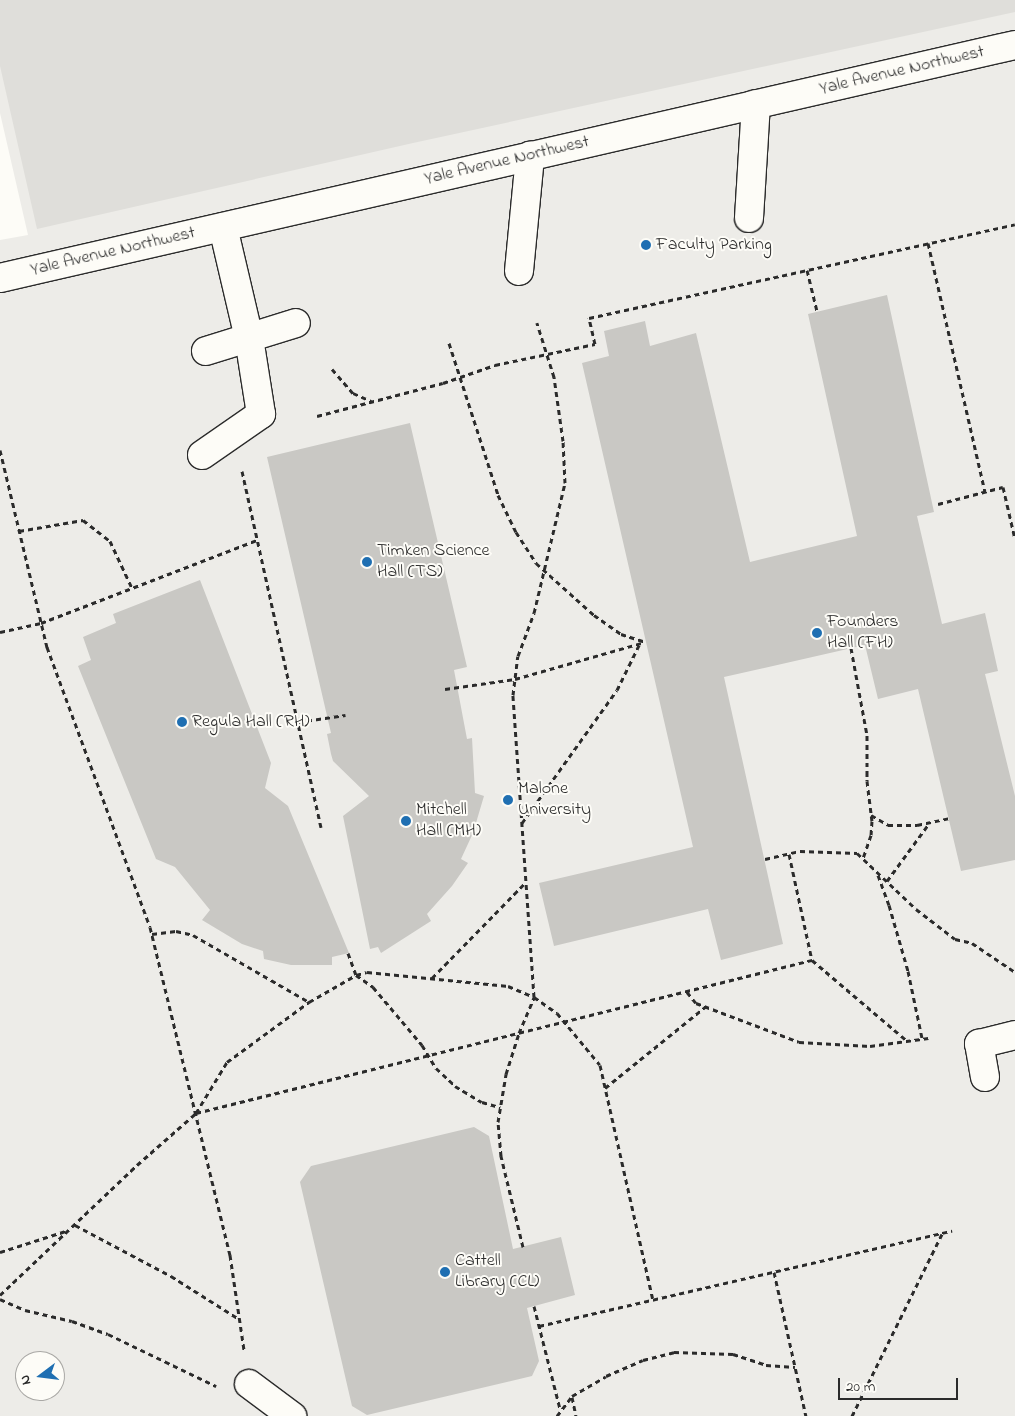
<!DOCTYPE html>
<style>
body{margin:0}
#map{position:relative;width:1015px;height:1416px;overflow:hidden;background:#fdfcf7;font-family:"Indie Flower",sans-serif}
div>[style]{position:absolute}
.built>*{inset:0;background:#edece8}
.green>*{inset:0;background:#dfdeda}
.building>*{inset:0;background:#c9c8c4}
.path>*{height:3px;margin-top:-1.5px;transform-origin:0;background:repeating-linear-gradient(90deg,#2b2b2b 0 5px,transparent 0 9px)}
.roads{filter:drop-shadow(1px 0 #2b2b2b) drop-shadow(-1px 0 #2b2b2b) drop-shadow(0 1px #2b2b2b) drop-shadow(0 -1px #2b2b2b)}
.minor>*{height:28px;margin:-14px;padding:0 14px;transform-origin:14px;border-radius:14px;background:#fdfcf7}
.dots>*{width:14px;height:14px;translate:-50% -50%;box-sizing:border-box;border:2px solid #fdfcf7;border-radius:50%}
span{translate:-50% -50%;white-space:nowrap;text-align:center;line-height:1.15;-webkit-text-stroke:4px #fdfcf7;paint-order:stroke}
.street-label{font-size:18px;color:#2b2b2b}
.poi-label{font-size:18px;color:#2b2b2b}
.left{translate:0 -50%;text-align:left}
.north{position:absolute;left:15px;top:1351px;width:50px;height:50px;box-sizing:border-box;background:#fdfcf7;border:1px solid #a9a8a5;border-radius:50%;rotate:255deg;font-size:14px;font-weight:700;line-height:20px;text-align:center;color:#2b2b2b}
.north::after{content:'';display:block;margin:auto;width:18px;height:22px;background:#1f6fb2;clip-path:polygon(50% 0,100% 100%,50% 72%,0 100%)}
.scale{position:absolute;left:838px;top:1378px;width:120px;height:22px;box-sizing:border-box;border:2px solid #2b2b2b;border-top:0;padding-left:6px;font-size:15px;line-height:18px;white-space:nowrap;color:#2b2b2b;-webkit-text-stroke:4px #fdfcf7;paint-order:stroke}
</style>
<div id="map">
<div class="built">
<div style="clip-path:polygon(evenodd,0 0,1015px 0,1015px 1416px,0 1416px,0 240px,28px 235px,0 113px,0 0,25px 1361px,55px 1361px,55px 1391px,25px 1391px,25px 1361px)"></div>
</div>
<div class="green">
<div style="clip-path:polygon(0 0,1015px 0,1015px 12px,413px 143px,37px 229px,0 66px)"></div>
</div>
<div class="building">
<div style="clip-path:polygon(887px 295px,934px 512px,917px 516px,942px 624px,985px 613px,998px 671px,985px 674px,1015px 796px,1015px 860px,961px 871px,918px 689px,878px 699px,865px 645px,724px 677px,783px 944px,721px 960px,708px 909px,554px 946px,539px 883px,693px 847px,582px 363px,609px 356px,604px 331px,645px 321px,650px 346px,696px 333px,750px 562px,857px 536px,808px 314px)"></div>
<div style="clip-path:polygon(410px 423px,467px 667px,454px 670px,467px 739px,472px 738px,475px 793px,484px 796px,473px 833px,461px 859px,468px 863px,452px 886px,427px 914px,431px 921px,381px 953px,378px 947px,370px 949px,343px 816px,369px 796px,333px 761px,331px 754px,327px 734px,331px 733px,267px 457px)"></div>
<div style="clip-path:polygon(200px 580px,271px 763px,265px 788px,288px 806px,349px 953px,332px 957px,332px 965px,291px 965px,264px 959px,263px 951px,242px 944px,202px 920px,210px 910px,175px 867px,156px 859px,78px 666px,91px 660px,83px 637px,116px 623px,113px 614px)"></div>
<div style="clip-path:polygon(474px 1127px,489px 1136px,513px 1249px,561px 1237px,575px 1295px,527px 1308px,539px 1361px,532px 1376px,367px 1415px,352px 1406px,300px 1182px,311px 1166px)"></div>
</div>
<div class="path">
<div style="left:928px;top:243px;width:255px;rotate:77.1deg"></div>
<div style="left:807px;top:270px;width:42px;rotate:76.3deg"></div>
<div style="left:449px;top:343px;width:160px;rotate:72.1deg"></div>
<div style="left:498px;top:495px;width:41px;rotate:64.1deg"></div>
<div style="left:516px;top:532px;width:37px;rotate:57deg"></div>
<div style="left:536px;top:563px;width:78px;rotate:41.9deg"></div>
<div style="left:594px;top:615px;width:33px;rotate:35deg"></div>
<div style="left:621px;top:634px;width:26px;rotate:18deg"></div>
<div style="left:332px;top:369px;width:32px;rotate:49deg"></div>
<div style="left:353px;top:393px;width:20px;rotate:24deg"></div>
<div style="left:317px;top:416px;width:130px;rotate:-14.7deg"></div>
<div style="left:443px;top:383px;width:55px;rotate:-19.1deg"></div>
<div style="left:495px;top:365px;width:102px;rotate:-11.9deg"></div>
<div style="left:595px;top:344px;width:27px;rotate:-103deg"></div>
<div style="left:589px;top:318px;width:436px;rotate:-12.4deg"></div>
<div style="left:0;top:450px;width:203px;rotate:76.6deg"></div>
<div style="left:47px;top:647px;width:298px;rotate:69.8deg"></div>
<div style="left:150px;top:927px;width:338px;rotate:76.3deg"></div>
<div style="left:230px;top:1255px;width:96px;rotate:81.6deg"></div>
<div style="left:242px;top:471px;width:365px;rotate:77.5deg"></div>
<div style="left:938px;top:504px;width:67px;rotate:-14.7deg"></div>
<div style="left:1003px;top:487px;width:53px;rotate:77deg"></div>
<div style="left:19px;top:531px;width:65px;rotate:-9.8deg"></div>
<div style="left:83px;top:520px;width:34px;rotate:38deg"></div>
<div style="left:110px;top:541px;width:52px;rotate:64.9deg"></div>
<div style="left:0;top:632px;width:42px;rotate:-12.4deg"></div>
<div style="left:41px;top:623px;width:231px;rotate:-21deg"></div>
<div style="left:851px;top:648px;width:88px;rotate:79.6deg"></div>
<div style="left:867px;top:735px;width:46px;rotate:90deg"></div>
<div style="left:867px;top:781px;width:40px;rotate:82.9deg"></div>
<div style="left:872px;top:821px;width:14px;rotate:94deg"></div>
<div style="left:871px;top:835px;width:24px;rotate:109deg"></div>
<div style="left:445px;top:689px;width:71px;rotate:-8.1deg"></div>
<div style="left:515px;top:679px;width:131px;rotate:-15.9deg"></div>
<div style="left:298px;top:722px;width:48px;rotate:-8.5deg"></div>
<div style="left:871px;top:815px;width:20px;rotate:30deg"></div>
<div style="left:888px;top:825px;width:29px"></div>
<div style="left:917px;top:825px;width:33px;rotate:-12deg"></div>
<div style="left:522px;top:823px;width:163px;rotate:-54.5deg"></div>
<div style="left:617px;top:690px;width:52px;rotate:-63.9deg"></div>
<div style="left:789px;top:854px;width:108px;rotate:77.8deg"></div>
<div style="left:812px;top:960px;width:123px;rotate:40.4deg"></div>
<div style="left:765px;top:859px;width:36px;rotate:-13deg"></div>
<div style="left:800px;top:851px;width:57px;rotate:2deg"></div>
<div style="left:857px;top:853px;width:81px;rotate:43.5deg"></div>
<div style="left:916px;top:909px;width:49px;rotate:37.6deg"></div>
<div style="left:955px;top:939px;width:17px;rotate:13deg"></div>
<div style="left:972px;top:943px;width:52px;rotate:34deg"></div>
<div style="left:878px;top:875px;width:32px;rotate:70deg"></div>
<div style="left:889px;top:905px;width:69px;rotate:73.9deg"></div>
<div style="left:908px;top:971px;width:68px;rotate:78.2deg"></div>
<div style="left:887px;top:881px;width:73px;rotate:-53.9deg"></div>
<div style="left:152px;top:934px;width:24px;rotate:-7deg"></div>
<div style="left:176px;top:931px;width:17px;rotate:13deg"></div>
<div style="left:193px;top:935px;width:134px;rotate:30deg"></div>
<div style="left:309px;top:1002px;width:54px;rotate:-29.9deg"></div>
<div style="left:356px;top:975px;width:11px;rotate:-15deg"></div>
<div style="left:367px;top:972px;width:142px;rotate:5.7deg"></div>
<div style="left:508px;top:986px;width:28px;rotate:23deg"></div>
<div style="left:534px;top:997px;width:28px;rotate:35deg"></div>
<div style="left:557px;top:1013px;width:67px;rotate:50.4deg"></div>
<div style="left:600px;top:1065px;width:241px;rotate:77.3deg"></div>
<div style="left:348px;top:953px;width:23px;rotate:70deg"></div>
<div style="left:356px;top:975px;width:21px;rotate:35deg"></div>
<div style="left:373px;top:987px;width:76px;rotate:49.8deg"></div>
<div style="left:422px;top:1045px;width:27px;rotate:59deg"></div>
<div style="left:436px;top:1068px;width:26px;rotate:43deg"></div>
<div style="left:455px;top:1086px;width:31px;rotate:31deg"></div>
<div style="left:482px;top:1102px;width:19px;rotate:16deg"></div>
<div style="left:432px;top:978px;width:134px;rotate:-45.6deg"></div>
<div style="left:687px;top:992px;width:14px;rotate:51deg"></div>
<div style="left:696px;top:1003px;width:110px;rotate:20.7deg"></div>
<div style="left:799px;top:1042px;width:71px;rotate:3.2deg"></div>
<div style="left:870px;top:1046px;width:59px;rotate:-7.9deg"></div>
<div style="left:605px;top:1088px;width:129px;rotate:-39deg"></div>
<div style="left:196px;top:1113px;width:635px;rotate:-13.95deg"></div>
<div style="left:75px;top:1225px;width:109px;rotate:28deg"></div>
<div style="left:171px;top:1276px;width:80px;rotate:32.3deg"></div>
<div style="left:523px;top:1247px;width:94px;rotate:-103.6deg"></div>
<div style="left:501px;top:1156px;width:34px;rotate:-95deg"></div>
<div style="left:498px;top:1122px;width:49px;rotate:-80.5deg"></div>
<div style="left:506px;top:1074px;width:43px;rotate:-72.4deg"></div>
<div style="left:519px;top:1033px;width:39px;rotate:-67deg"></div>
<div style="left:534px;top:997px;width:303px;rotate:-94deg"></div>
<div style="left:513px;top:695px;width:39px;rotate:-83deg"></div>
<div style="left:518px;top:656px;width:46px;rotate:-69.6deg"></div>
<div style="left:534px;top:613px;width:134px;rotate:-76.6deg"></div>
<div style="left:565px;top:483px;width:42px;rotate:-92.7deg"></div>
<div style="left:563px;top:441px;width:65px;rotate:-98deg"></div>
<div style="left:554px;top:377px;width:57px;rotate:-107.5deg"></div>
<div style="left:0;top:1252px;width:69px;rotate:-17.7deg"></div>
<div style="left:774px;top:1272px;width:148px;rotate:77.5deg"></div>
<div style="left:0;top:1295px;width:189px;rotate:-43.5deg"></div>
<div style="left:137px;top:1165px;width:79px;rotate:-41.4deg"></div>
<div style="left:196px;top:1113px;width:60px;rotate:-58.7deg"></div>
<div style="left:227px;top:1062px;width:102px;rotate:-36.2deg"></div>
<div style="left:0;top:1299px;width:27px;rotate:24deg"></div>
<div style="left:25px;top:1310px;width:48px;rotate:13.2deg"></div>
<div style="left:72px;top:1321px;width:38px;rotate:20deg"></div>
<div style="left:108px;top:1334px;width:120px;rotate:25.7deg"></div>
<div style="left:534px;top:1306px;width:106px;rotate:75.8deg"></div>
<div style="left:539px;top:1326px;width:424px;rotate:-13deg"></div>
<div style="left:572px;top:1397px;width:19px;rotate:78deg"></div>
<div style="left:557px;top:1416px;width:25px;rotate:-53deg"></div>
<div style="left:572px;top:1396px;width:39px;rotate:-30deg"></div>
<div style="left:606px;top:1376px;width:40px;rotate:-23.4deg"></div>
<div style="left:643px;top:1360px;width:32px;rotate:-14deg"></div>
<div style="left:674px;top:1352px;width:59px;rotate:1.9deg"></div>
<div style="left:733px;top:1354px;width:35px;rotate:18deg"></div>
<div style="left:766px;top:1365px;width:29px;rotate:4deg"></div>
<div style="left:852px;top:1416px;width:203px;rotate:-63.7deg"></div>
</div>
<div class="roads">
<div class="minor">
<div style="left:749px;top:218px;width:114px;rotate:-86.5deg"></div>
<div style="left:519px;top:271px;width:116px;rotate:-84.5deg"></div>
<div style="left:0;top:278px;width:1041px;rotate:-12.93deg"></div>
<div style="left:206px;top:351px;width:94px;rotate:-17.3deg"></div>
<div style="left:202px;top:455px;width:72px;rotate:-34.8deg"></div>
<div style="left:261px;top:414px;width:77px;rotate:-99deg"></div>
<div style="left:249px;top:338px;width:114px;rotate:-103.2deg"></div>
<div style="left:985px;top:1077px;width:34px;rotate:-100deg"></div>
<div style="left:979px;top:1044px;width:37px;rotate:-14deg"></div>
<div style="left:249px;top:1384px;width:54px;rotate:36.7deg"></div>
</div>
</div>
<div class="dots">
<div style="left:646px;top:245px;background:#1f6fb2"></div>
<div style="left:367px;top:562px;background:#1f6fb2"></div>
<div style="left:817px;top:633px;background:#1f6fb2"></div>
<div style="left:182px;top:722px;background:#1f6fb2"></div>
<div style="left:508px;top:800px;background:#1f6fb2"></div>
<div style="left:406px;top:821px;background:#1f6fb2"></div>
<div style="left:445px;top:1272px;background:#1f6fb2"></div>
</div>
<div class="street-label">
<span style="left:902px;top:71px;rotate:-13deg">Yale Avenue Northwest</span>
<span style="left:507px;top:161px;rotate:-13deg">Yale Avenue Northwest</span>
<span style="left:113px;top:252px;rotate:-13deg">Yale Avenue Northwest</span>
</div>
<div class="poi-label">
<span class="left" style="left:656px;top:245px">Faculty Parking</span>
<span class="left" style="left:377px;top:562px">Timken Science<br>Hall (TS)</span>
<span class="left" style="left:827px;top:633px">Founders<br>Hall (FH)</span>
<span class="left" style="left:192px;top:722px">Regula Hall (RH)</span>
<span class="left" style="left:518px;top:800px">Malone<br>University</span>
<span class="left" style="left:416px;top:821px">Mitchell<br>Hall (MH)</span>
<span class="left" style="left:455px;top:1272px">Cattell<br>Library (CL)</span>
</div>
<div class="north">N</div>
<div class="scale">20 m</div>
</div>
